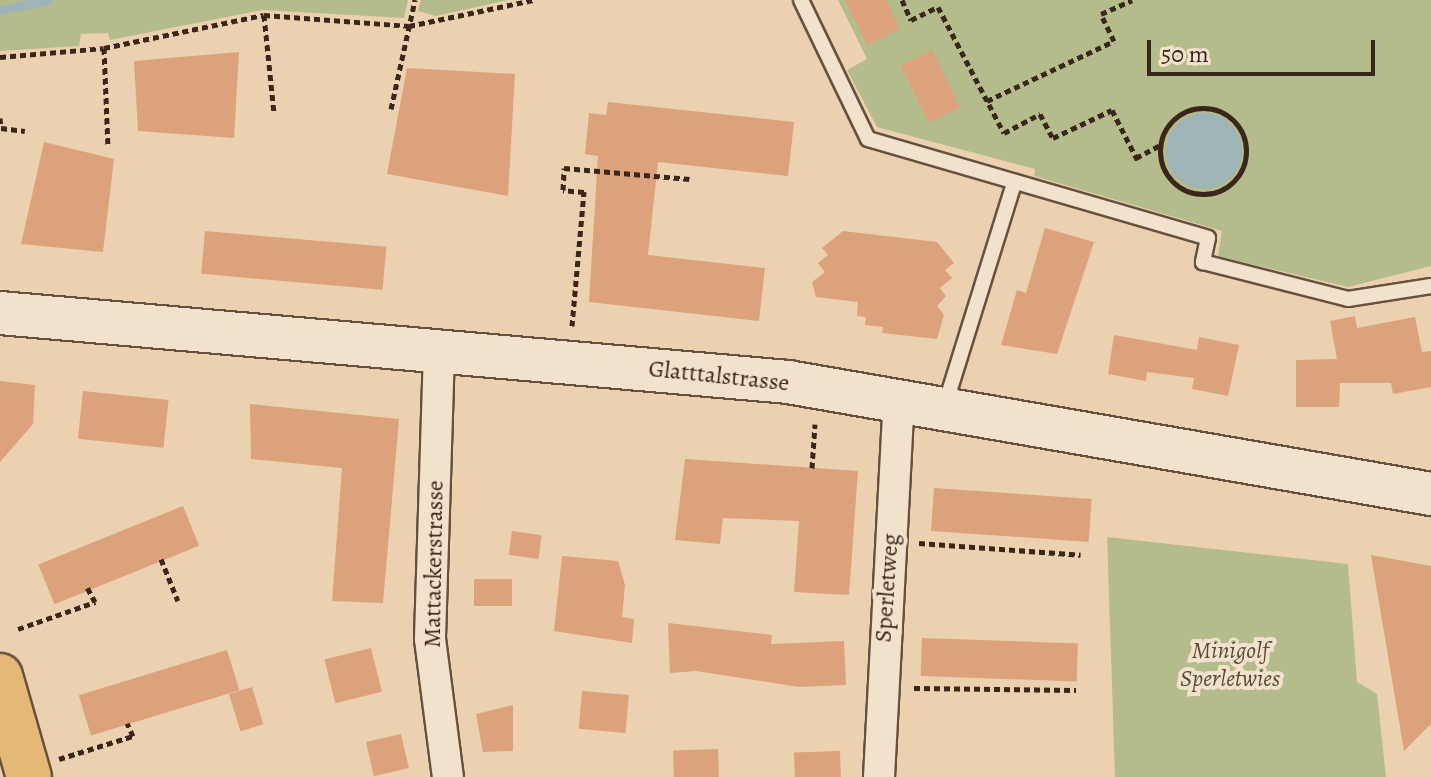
<!DOCTYPE html>
<style>
body{margin:0}
#map{position:relative;width:1431px;height:777px;overflow:hidden;background:#ebd1af;font-family:Alegreya,serif}
div>[style]{position:absolute}
.green>*{inset:0;background:#b5bc8c}
.water>*{inset:0;background:#9eb4b7}
.round{border-radius:50%}
.stream>*{height:9px;margin:-4.5px;padding:0 4.5px;transform-origin:4.5px;border-radius:4.5px;background:#9eb4b7}
.building>*{inset:0;background:#dba27c;transform-origin:0 0}
.path>*{height:5px;margin-top:-2.5px;transform-origin:0;background:repeating-linear-gradient(90deg,#3a261a 0 6px,transparent 0 10px)}
.path>.ring{margin:-2.5px;padding:0;box-sizing:content-box;background:none;border:5px solid #3a261a;border-radius:50%}
.roads{filter:drop-shadow(2px 0 #66513f) drop-shadow(-2px 0 #66513f) drop-shadow(0 2px #66513f) drop-shadow(0 -2px #66513f)}
.service>*{height:14px;margin:-7px;padding:0 7px;transform-origin:7px;border-radius:7px;background:#f2e1cb}
.minor>*{height:30px;margin:-15px;padding:0 15px;transform-origin:15px;border-radius:15px;background:#f2e1cb}
.secondary>*{height:42px;margin:-21px;padding:0 21px;transform-origin:21px;border-radius:21px;background:#f2e1cb}
.primary>*{height:44px;margin:-22px;padding:0 22px;transform-origin:22px;border-radius:22px;background:#e6b878}
span{translate:-50% -50%;white-space:nowrap;text-align:center;line-height:1.15;-webkit-text-stroke:8px #f2e1cb;paint-order:stroke}
.street-label{font-size:24px;color:#3a261a}
.park-label{font-size:24px;color:#594c36;font-style:italic}
.scale{position:absolute;left:1147px;top:40px;width:228px;height:36px;box-sizing:border-box;border:4px solid #3a261a;border-top:0;padding-left:10px;font-size:24px;line-height:28px;white-space:nowrap;color:#3a261a;-webkit-text-stroke:6px #f2e1cb;paint-order:stroke}
</style>
<div id="map">
<div class="green">
<div style="clip-path:polygon(0 0,408px 0,404px 18px,263px 10px,110px 40px,108px 33px,81px 34px,79px 46px,0 51px)"></div>
<div style="clip-path:polygon(421px 0,508px 0,436px 16px,418px 11px)"></div>
<div style="clip-path:polygon(838px 0,1431px 0,1431px 266px,1348px 287px,1218px 256px,1222px 231px,1034px 176px,1035px 169px,877px 127px,847px 70px,867px 59px)"></div>
<div style="clip-path:polygon(1107px 537px,1348px 564px,1357px 682px,1377px 694px,1386px 777px,1115px 777px)"></div>
</div>
<div class="water">
<div class="round" style="left:1166px;top:113px;width:76px;height:76px"></div>
</div>
<div class="stream">
<div style="left:0;top:10px;width:49px;rotate:-11.8deg"></div>
</div>
<div class="building">
<div style="clip-path:polygon(845px 0,886px 0,900px 29px,867px 45px)"></div>
<div style="left:932px;top:50px;width:64px;height:35px;rotate:64deg"></div>
<div style="clip-path:polygon(239px 52px,234px 138px,138px 131px,134px 61px)"></div>
<div style="clip-path:polygon(407px 68px,515px 74px,508px 196px,387px 174px)"></div>
<div style="clip-path:polygon(608px 102px,794px 122px,788px 176px,658px 162px,648px 255px,765px 268px,759px 321px,589px 302px,598px 156px,585px 154px,589px 113px,606px 115px)"></div>
<div style="clip-path:polygon(44px 142px,114px 159px,103px 252px,21px 244px)"></div>
<div style="clip-path:polygon(1045px 228px,1094px 242px,1057px 354px,1001px 345px,1017px 290px,1026px 293px)"></div>
<div style="left:205px;top:231px;width:182px;height:43px;rotate:5deg"></div>
<div style="clip-path:polygon(843px 231px,937px 242px,954px 263px,945px 270px,952px 278px,940px 288px,946px 296px,937px 306px,944px 315px,937px 339px,882px 333px,883px 327px,865px 325px,866px 317px,857px 316px,858px 302px,816px 297px,812px 282px,825px 272px,818px 263px,828px 255px,822px 248px)"></div>
<div style="clip-path:polygon(1355px 316px,1357px 328px,1415px 317px,1422px 352px,1431px 351px,1431px 387px,1393px 394px,1391px 383px,1340px 383px,1339px 407px,1296px 407px,1296px 360px,1337px 359px,1330px 321px)"></div>
<div style="clip-path:polygon(1114px 335px,1197px 350px,1199px 337px,1239px 345px,1228px 396px,1192px 389px,1194px 378px,1147px 372px,1146px 381px,1108px 374px)"></div>
<div style="clip-path:polygon(0 381px,35px 385px,33px 424px,0 462px)"></div>
<div style="left:83px;top:391px;width:86px;height:48px;rotate:6deg"></div>
<div style="clip-path:polygon(250px 404px,399px 419px,383px 603px,332px 601px,342px 468px,251px 459px)"></div>
<div style="clip-path:polygon(685px 459px,858px 471px,849px 595px,794px 592px,799px 521px,723px 518px,720px 544px,675px 540px)"></div>
<div style="left:934px;top:488px;width:158px;height:43px;rotate:4deg"></div>
<div style="left:183px;top:506px;width:43px;height:156px;rotate:68deg"></div>
<div style="left:512px;top:531px;width:30px;height:24px;rotate:8deg"></div>
<div style="clip-path:polygon(1371px 555px,1431px 566px,1431px 724px,1404px 751px)"></div>
<div style="clip-path:polygon(562px 556px,618px 561px,625px 585px,622px 617px,634px 619px,632px 643px,554px 631px)"></div>
<div style="left:474px;top:579px;width:38px;height:27px"></div>
<div style="clip-path:polygon(668px 623px,772px 635px,771px 644px,844px 641px,846px 685px,800px 687px,696px 671px,670px 673px)"></div>
<div style="left:922px;top:638px;width:156px;height:38px;rotate:2deg"></div>
<div style="left:371px;top:648px;width:45px;height:48px;rotate:76deg"></div>
<div style="left:227px;top:650px;width:42px;height:155px;rotate:73deg"></div>
<div style="left:252px;top:687px;width:39px;height:24px;rotate:73deg"></div>
<div style="left:582px;top:691px;width:47px;height:38px;rotate:5deg"></div>
<div style="clip-path:polygon(513px 705px,513px 751px,483px 752px,476px 714px)"></div>
<div style="left:401px;top:734px;width:35px;height:36px;rotate:77deg"></div>
<div style="left:718px;top:749px;width:28px;height:45px;rotate:88deg"></div>
<div style="left:840px;top:751px;width:26px;height:46px;rotate:88deg"></div>
</div>
<div class="path">
<div style="left:902px;top:0;width:22px;rotate:66deg"></div>
<div style="left:911px;top:20px;width:30px;rotate:-26deg"></div>
<div style="left:938px;top:7px;width:142px;rotate:62.4deg"></div>
<div style="left:1004px;top:133px;width:41px;rotate:-27.8deg"></div>
<div style="left:1040px;top:114px;width:27px;rotate:62deg"></div>
<div style="left:1053px;top:138px;width:65px;rotate:-25.4deg"></div>
<div style="left:1112px;top:110px;width:59px;rotate:63deg"></div>
<div style="left:264px;top:15px;width:99px;rotate:84.2deg"></div>
<div style="left:104px;top:48px;width:98px;rotate:87.7deg"></div>
<div style="left:0;top:57px;width:104px;rotate:-4.9deg"></div>
<div style="left:104px;top:48px;width:163px;rotate:-11.7deg"></div>
<div style="left:264px;top:15px;width:145px;rotate:4.3deg"></div>
<div style="left:409px;top:26px;width:127px;rotate:-11.8deg"></div>
<div style="left:987px;top:101px;width:140px;rotate:-25.3deg"></div>
<div style="left:1114px;top:41px;width:30px;rotate:-116deg"></div>
<div style="left:1101px;top:14px;width:34px;rotate:-24deg"></div>
<div class="ring" style="left:1160px;top:108px;width:81px;height:81px"></div>
<div style="left:391px;top:109px;width:112px;rotate:-77.6deg"></div>
<div style="left:0;top:118px;width:10px;rotate:84deg"></div>
<div style="left:1px;top:128px;width:24px;rotate:7deg"></div>
<div style="left:1136px;top:158px;width:27px;rotate:-28deg"></div>
<div style="left:572px;top:326px;width:135px;rotate:-84.9deg"></div>
<div style="left:584px;top:192px;width:21px;rotate:-175deg"></div>
<div style="left:563px;top:190px;width:22px;rotate:-87deg"></div>
<div style="left:564px;top:168px;width:126px;rotate:5deg"></div>
<div style="left:812px;top:468px;width:44px;rotate:-86.1deg"></div>
<div style="left:919px;top:543px;width:162px;rotate:4.2deg"></div>
<div style="left:161px;top:559px;width:45px;rotate:68deg"></div>
<div style="left:18px;top:629px;width:82px;rotate:-19.3deg"></div>
<div style="left:95px;top:602px;width:19px;rotate:-118deg"></div>
<div style="left:914px;top:688px;width:162px;rotate:0.7deg"></div>
<div style="left:59px;top:759px;width:77px;rotate:-17.3deg"></div>
<div style="left:133px;top:736px;width:14px;rotate:-115deg"></div>
</div>
<div class="roads">
<div class="service">
<div style="left:801px;top:0;width:154px;rotate:64.3deg"></div>
<div style="left:868px;top:139px;width:354px;rotate:16.2deg"></div>
<div style="left:1208px;top:238px;width:25px;rotate:102deg"></div>
<div style="left:1203px;top:262px;width:150px;rotate:14.3deg"></div>
<div style="left:1348px;top:299px;width:84px;rotate:-8.9deg"></div>
<div style="left:945px;top:405px;width:232px;rotate:-72.7deg"></div>
</div>
<div class="minor">
<div style="left:439px;top:351px;width:288px;rotate:91.8deg"></div>
<div style="left:430px;top:639px;width:139px;rotate:82.6deg"></div>
<div style="left:879px;top:777px;width:379px;rotate:-87deg"></div>
</div>
<div class="secondary">
<div style="left:0;top:313px;width:791px;rotate:5deg"></div>
<div style="left:788px;top:382px;width:653px;rotate:9.88deg"></div>
</div>
<div class="primary">
<div style="left:0;top:676px;width:105px;rotate:74deg"></div>
</div>
</div>
<div class="street-label">
<span style="left:719px;top:376px;rotate:6deg">Glatttalstrasse</span>
<span style="left:434px;top:564px;rotate:-89deg">Mattackerstrasse</span>
<span style="left:887px;top:588px;rotate:-86deg">Sperletweg</span>
</div>
<div class="park-label">
<span style="left:1230px;top:665px">Minigolf<br>Sperletwies</span>
</div>
<div class="scale">50 m</div>
</div>
